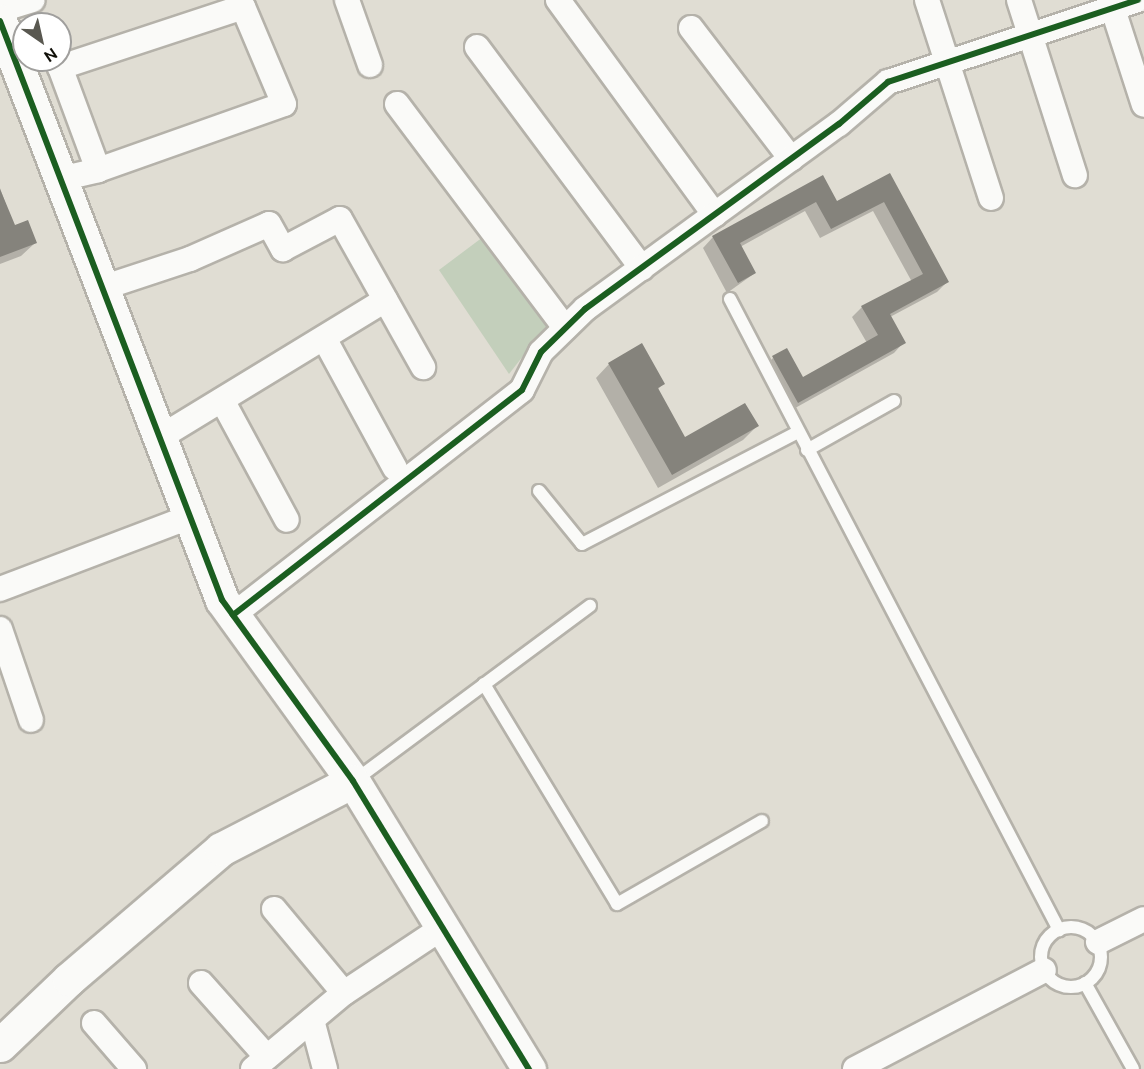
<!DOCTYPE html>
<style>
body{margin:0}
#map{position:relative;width:1144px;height:1069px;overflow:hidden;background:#e0ddd3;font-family:Ubuntu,sans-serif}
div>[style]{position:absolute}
.green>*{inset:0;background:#c3cfbb}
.shadow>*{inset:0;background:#0003}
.building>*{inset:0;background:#85837c}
.roads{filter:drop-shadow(2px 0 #b5b2aa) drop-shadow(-2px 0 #b5b2aa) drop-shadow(0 2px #b5b2aa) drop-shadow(0 -2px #b5b2aa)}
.lane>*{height:12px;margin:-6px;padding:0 6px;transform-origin:6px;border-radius:6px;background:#fafaf8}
.lane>.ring{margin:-6px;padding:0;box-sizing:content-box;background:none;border:12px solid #fafaf8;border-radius:50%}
.street>*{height:24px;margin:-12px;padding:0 12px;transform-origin:12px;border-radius:12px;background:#fafaf8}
.secondary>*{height:33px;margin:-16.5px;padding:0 16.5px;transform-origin:16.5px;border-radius:16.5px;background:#fafaf8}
.cycleway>*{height:6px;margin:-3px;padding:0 3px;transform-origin:3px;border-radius:3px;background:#1b5e20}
span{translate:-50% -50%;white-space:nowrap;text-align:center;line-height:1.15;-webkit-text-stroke:6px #fff;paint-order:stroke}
.north{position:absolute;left:12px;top:12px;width:60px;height:60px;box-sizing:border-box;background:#fff;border:2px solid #a09f9d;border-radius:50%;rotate:146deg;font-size:16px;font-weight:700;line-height:24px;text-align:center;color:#111009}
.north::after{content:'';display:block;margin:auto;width:21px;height:27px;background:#595850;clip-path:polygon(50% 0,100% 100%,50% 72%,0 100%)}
</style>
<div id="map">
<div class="green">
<div style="clip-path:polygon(483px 237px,548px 324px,509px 374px,439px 270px)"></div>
</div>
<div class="shadow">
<div style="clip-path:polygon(889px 175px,947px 282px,937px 292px,890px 317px,904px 342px,894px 353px,788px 412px,763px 368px,773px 358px,803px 379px,867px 343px,852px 317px,862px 307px,912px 282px,873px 211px,820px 238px,805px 211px,740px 247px,755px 273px,727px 293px,703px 248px,713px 237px,822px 177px,836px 203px)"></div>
<div style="clip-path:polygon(0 188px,14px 227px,35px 243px,21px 256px,0 264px)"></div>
<div style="clip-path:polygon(609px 364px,663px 384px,657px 390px,684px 439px,757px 426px,743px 440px,658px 488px,596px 378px)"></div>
</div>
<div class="building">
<div style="clip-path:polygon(890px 173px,949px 282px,890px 314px,906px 343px,798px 403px,772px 356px,787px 348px,803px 377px,878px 335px,861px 306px,923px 274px,884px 202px,831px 229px,816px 202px,740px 243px,756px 273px,738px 283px,712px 236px,823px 175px,837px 201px)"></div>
<div style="clip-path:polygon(0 189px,15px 225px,28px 220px,37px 243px,0 257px)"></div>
<div style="clip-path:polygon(642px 343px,665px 384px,658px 388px,685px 437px,745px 403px,759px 426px,672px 475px,608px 363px)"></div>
</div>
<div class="roads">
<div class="lane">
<div style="left:730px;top:299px;width:712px;rotate:62.46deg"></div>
<div style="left:807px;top:450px;width:100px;rotate:-29.4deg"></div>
<div style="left:539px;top:491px;width:68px;rotate:50.9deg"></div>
<div style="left:582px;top:544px;width:243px;rotate:-27.4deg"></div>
<div style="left:484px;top:684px;width:257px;rotate:58.8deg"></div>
<div style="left:617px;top:904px;width:167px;rotate:-29.8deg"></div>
<div style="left:354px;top:781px;width:294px;rotate:-36.6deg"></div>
<div class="ring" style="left:1041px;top:927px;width:48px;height:48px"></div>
<div style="left:1085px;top:983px;width:98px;rotate:60.8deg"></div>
</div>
<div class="street">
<div style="left:347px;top:0;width:69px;rotate:70.5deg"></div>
<div style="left:558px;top:0;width:266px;rotate:53.9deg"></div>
<div style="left:927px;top:0;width:208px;rotate:72.1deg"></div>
<div style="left:1019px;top:0;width:184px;rotate:72.3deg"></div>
<div style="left:1110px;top:0;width:110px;rotate:72.1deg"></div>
<div style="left:0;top:10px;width:34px;rotate:-17deg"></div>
<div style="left:691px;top:28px;width:165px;rotate:52.6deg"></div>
<div style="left:477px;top:47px;width:276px;rotate:53.3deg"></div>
<div style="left:397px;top:104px;width:280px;rotate:53.1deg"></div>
<div style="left:60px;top:179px;width:39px;rotate:-13deg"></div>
<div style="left:98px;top:170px;width:197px;rotate:-19.5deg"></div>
<div style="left:284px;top:104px;width:105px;rotate:-112.9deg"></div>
<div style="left:243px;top:7px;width:193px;rotate:161.8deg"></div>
<div style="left:60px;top:67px;width:110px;rotate:69.7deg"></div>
<div style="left:102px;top:288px;width:93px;rotate:-18.2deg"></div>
<div style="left:190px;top:259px;width:86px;rotate:-23.9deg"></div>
<div style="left:269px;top:224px;width:29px;rotate:61deg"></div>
<div style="left:283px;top:249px;width:64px;rotate:-27.8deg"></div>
<div style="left:340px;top:219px;width:170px;rotate:60.7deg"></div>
<div style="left:324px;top:338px;width:148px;rotate:61.4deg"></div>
<div style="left:222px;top:400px;width:136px;rotate:61.6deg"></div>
<div style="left:159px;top:438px;width:265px;rotate:-31.4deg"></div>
<div style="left:0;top:589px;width:203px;rotate:-20.8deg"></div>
<div style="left:233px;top:615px;width:366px;rotate:-37.9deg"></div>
<div style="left:522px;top:390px;width:42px;rotate:-63.4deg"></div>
<div style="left:541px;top:352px;width:62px;rotate:-44.3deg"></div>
<div style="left:585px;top:309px;width:314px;rotate:-36.1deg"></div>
<div style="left:839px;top:124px;width:65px;rotate:-40.6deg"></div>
<div style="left:888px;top:82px;width:263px;rotate:-18.2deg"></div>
<div style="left:0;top:629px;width:96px;rotate:71.2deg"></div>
<div style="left:274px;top:909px;width:109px;rotate:50.2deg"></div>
<div style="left:1098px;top:942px;width:51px;rotate:-26.6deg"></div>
<div style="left:201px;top:983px;width:99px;rotate:48.3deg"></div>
<div style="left:312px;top:1020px;width:51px;rotate:75.1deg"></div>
<div style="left:94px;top:1023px;width:61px;rotate:49deg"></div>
<div style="left:253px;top:1069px;width:119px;rotate:-39.9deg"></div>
<div style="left:344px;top:993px;width:118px;rotate:-33.6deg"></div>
<div style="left:855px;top:1069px;width:213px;rotate:-27.6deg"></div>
</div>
<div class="secondary">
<div style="left:0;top:21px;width:620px;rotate:69.02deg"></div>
<div style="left:222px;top:600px;width:223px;rotate:54.1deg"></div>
<div style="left:353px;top:781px;width:338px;rotate:58.6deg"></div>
<div style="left:0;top:1045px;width:95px;rotate:-43.7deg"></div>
<div style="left:69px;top:979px;width:200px;rotate:-40.5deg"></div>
<div style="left:221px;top:849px;width:148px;rotate:-27.3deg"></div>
</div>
</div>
<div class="cycleway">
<div style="left:0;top:21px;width:620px;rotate:69.02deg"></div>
<div style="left:222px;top:600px;width:223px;rotate:54.1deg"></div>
<div style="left:353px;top:781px;width:338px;rotate:58.6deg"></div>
<div style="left:233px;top:615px;width:366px;rotate:-37.9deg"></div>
<div style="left:522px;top:390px;width:42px;rotate:-63.4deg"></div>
<div style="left:541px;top:352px;width:62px;rotate:-44.3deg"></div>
<div style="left:585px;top:309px;width:314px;rotate:-36.1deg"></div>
<div style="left:839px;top:124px;width:65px;rotate:-40.6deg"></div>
<div style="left:888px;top:82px;width:263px;rotate:-18.2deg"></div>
</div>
<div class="north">N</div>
</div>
